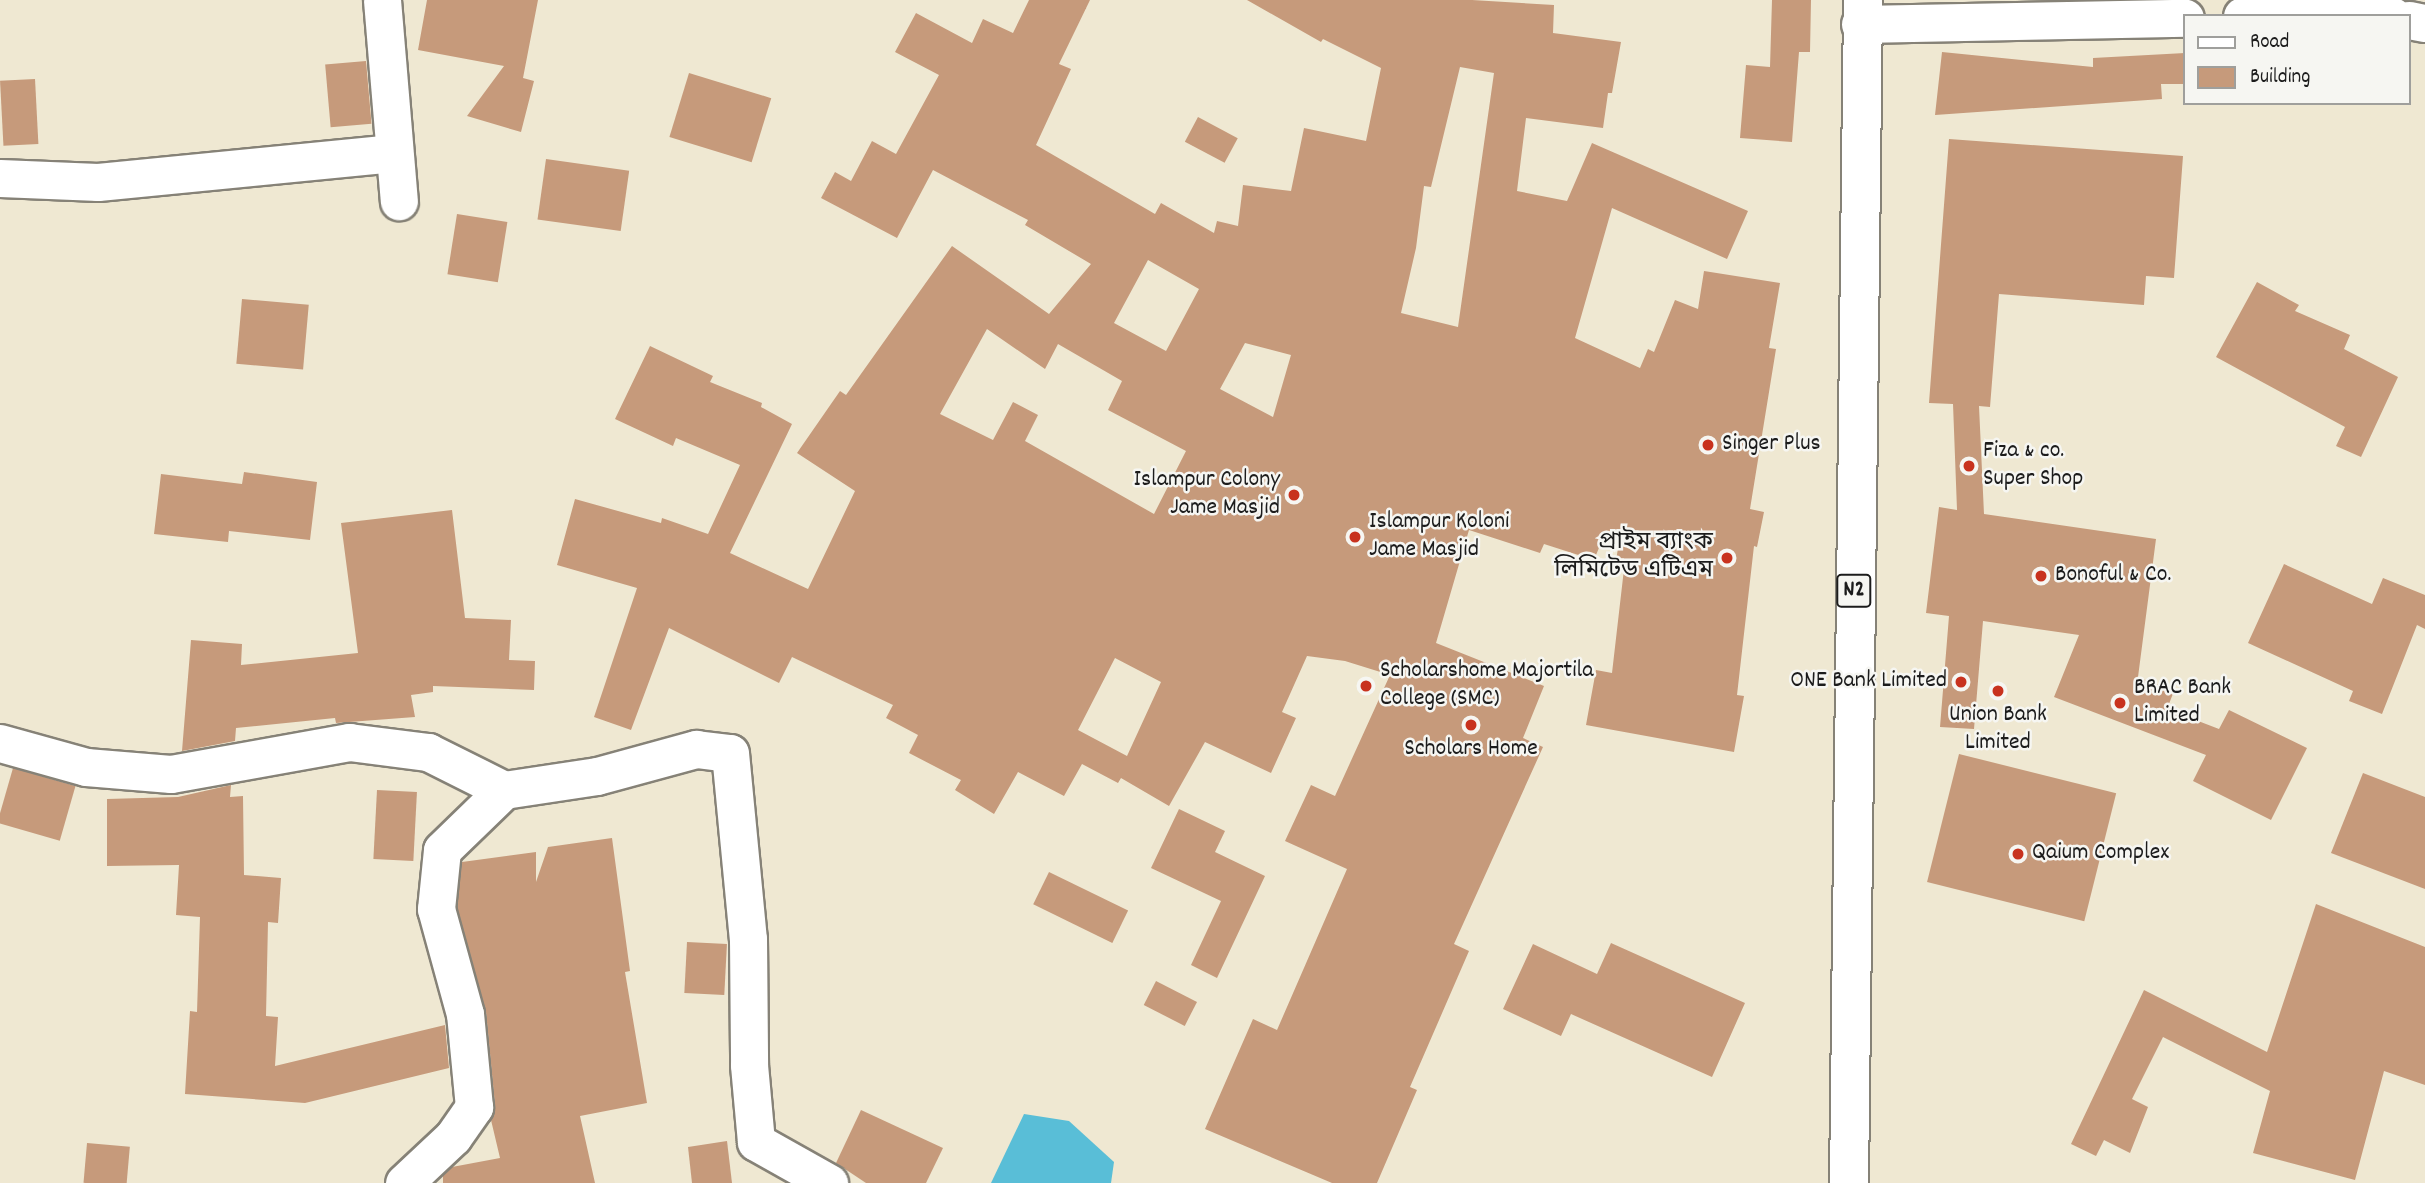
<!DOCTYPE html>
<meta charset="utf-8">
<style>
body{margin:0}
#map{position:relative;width:2425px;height:1183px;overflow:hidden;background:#efe8d2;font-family:Dekko,"Noto Sans Bengali",sans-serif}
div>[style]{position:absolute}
.water>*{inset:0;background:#59bed7}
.building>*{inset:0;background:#c69a7b;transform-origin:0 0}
.roads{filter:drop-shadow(2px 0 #868277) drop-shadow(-2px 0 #868277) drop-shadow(0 2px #868277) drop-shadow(0 -2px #868277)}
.minor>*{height:37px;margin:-18.5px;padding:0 18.5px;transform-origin:18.5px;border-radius:18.5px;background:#fff}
.trunk>*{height:38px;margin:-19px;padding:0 19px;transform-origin:19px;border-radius:19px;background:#fff}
.dots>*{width:19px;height:19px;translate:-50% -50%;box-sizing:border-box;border:4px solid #f6f6f2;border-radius:50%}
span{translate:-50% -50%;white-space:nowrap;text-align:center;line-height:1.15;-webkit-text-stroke:5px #f6f6f2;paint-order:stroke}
.shield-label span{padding:2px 5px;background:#f6f6f2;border:2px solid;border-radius:5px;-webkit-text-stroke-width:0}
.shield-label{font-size:23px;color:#1c1c1c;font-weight:700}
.poi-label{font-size:24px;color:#1c1c1c}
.left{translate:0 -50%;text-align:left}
.right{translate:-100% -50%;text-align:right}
.legend{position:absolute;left:2183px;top:14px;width:228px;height:91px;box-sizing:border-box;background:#f6f6f2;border:2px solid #9f9f9c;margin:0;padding:9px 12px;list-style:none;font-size:21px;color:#1c1c1c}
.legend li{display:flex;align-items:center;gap:14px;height:35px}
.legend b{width:35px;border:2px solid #9f9f9c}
</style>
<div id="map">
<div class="water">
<div style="clip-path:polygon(1024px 1114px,1069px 1121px,1114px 1162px,1111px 1183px,991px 1183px)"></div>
</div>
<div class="building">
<div style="clip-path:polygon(427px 0,538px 0,523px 78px,534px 81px,521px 132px,467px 116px,504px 66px,418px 50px)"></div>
<div style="clip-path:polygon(evenodd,1029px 0,1090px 0,1059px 64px,1071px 69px,1036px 145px,1155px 214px,1161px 203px,1214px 233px,1217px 221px,1238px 226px,1243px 185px,1291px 191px,1304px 128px,1366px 141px,1381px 68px,1323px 39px,1321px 42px,1247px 0,1472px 0,1554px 5px,1553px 33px,1621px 42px,1612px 93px,1608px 93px,1603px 128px,1526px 118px,1517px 191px,1567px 201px,1592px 143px,1748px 211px,1727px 259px,1612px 208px,1575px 338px,1640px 368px,1648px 349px,1654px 352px,1675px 300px,1698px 309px,1704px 271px,1780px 283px,1769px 348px,1776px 349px,1750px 509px,1764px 512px,1757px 547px,1754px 546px,1737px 695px,1744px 696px,1734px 752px,1586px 725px,1596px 670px,1612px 673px,1624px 569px,1615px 566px,1620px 537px,1605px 533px,1594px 560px,1544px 544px,1540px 553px,1469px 530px,1436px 643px,1544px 686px,1523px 738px,1543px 747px,1454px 944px,1469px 951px,1410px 1087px,1417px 1090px,1377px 1183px,1332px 1183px,1205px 1129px,1253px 1019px,1277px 1030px,1347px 869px,1285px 841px,1311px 785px,1335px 796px,1390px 675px,1345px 661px,1307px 656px,1282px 712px,1296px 718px,1271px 773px,1205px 742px,1169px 806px,1121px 778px,1118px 783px,1082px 764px,1064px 796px,1018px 772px,994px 814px,955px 790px,961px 780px,909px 753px,918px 735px,886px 718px,893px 705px,792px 657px,779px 683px,669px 628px,631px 730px,594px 717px,637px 588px,557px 565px,575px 499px,661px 523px,662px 518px,708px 534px,740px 465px,676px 438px,673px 446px,615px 419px,650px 346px,713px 376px,710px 382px,762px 403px,761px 407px,792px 424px,730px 553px,808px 589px,855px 491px,797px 453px,840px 391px,846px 395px,952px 246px,1049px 314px,1091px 264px,1025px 225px,1028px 220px,933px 170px,897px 238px,821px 198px,835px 172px,851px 181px,872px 141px,896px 154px,939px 75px,895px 52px,916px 13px,972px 43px,983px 19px,1013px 33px,1029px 0,1460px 67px,1494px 73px,1458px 327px,1401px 313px,1416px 248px,1424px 186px,1431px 187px,1460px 67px,1029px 0,1148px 260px,1199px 289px,1166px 351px,1114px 323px,1148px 260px,1029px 0,987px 329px,1045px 369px,1058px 344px,1122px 381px,1108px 410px,1186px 451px,1154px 514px,1025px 441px,1038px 415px,1013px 402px,993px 440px,940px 414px,987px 329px,1029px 0,1245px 343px,1291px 355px,1273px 417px,1220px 389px,1245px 343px,1029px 0,1115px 658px,1161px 682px,1127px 756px,1078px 730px,1115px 658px)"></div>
<div style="clip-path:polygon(1772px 0,1811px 0,1810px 52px,1799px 52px,1792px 142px,1740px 138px,1746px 65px,1770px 67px)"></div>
<div style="clip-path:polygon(1942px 52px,2093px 67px,2093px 58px,2185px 53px,2185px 84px,2161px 84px,2162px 99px,1935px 115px)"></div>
<div style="left:366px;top:61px;width:63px;height:41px;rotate:85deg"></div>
<div style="left:689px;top:73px;width:86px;height:67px;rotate:17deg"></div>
<div style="left:35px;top:79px;width:65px;height:35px;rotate:87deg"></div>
<div style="left:1198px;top:117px;width:45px;height:28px;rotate:28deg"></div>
<div style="clip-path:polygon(1949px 139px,2183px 156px,2174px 278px,2146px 276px,2144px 305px,1999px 294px,1990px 407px,1979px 406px,1984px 514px,2156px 539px,2138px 677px,2174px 691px,2167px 709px,2219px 729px,2229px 710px,2307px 748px,2271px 820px,2193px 781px,2206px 755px,2054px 697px,2079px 635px,1983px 621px,1974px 729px,1940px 727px,1949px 616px,1926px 613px,1939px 507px,1957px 510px,1953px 404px,1929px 403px)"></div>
<div style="left:546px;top:159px;width:84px;height:61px;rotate:8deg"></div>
<div style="left:457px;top:214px;width:51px;height:61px;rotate:9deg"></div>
<div style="clip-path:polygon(2257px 282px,2299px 305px,2295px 311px,2350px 335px,2344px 349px,2398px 377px,2361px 457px,2336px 446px,2345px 427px,2216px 357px)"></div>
<div style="left:242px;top:299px;width:67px;height:65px;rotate:5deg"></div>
<div style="clip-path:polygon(244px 472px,317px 482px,310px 540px,229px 531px,228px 542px,154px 534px,161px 474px,242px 484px)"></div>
<div style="clip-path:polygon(452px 510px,465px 618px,511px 620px,509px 660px,535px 661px,534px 690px,433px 686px,433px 692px,411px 695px,415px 717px,336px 723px,335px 718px,236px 728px,235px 741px,182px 751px,191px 640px,242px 644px,241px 665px,358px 653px,341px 523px)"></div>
<div style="clip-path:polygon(2284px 564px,2372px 604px,2383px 578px,2425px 595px,2425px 629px,2417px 625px,2382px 714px,2349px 701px,2353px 691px,2248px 643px)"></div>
<div style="left:1959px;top:754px;width:162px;height:132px;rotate:14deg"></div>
<div style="left:13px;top:768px;width:65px;height:57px;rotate:16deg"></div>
<div style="clip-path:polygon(2363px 773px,2425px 797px,2425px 889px,2331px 853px)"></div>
<div style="clip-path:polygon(231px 785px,230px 797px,243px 796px,244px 875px,281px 878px,278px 923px,268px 922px,266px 1016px,278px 1017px,275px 1066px,445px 1025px,449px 1068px,305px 1103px,185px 1094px,190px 1011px,197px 1012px,200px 917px,176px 915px,179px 865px,107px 866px,107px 799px,178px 797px)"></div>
<div style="left:377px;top:790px;width:40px;height:69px;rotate:3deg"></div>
<div style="clip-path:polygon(1179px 809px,1225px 831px,1215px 852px,1265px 876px,1217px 978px,1191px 965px,1221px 901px,1151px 868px)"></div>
<div style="clip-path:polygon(612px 838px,630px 971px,625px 972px,647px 1103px,580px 1116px,595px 1183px,443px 1183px,443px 1175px,452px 1167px,500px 1158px,491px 1120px,495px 1105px,486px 1012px,457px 907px,462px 862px,536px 852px,536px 882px,548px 847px)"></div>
<div style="left:1049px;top:872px;width:88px;height:36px;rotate:26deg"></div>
<div style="clip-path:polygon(2316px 904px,2425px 947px,2425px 1085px,2384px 1071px,2355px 1180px,2253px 1153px,2270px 1091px,2163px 1037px,2132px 1099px,2148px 1107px,2130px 1153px,2104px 1140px,2096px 1156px,2071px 1144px,2144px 990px,2267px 1052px)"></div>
<div style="left:687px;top:942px;width:40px;height:51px;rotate:3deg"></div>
<div style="clip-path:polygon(1611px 943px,1745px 1003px,1712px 1077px,1571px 1014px,1561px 1036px,1503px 1009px,1533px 944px,1597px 974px)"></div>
<div style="left:1156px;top:981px;width:46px;height:27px;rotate:27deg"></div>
<div style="clip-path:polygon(861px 1110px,943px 1148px,926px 1183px,866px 1183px,836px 1163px)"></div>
<div style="clip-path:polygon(727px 1141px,732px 1183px,692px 1183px,688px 1147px)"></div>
<div style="left:87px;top:1143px;width:43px;height:40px;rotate:5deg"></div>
</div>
<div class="roads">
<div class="minor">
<div style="left:382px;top:0;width:202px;rotate:85.2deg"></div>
<div style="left:2242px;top:16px;width:125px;rotate:-2.7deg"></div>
<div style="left:2367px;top:10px;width:26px;rotate:13deg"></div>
<div style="left:2409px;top:20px;width:16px;rotate:11deg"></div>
<div style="left:1860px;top:24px;width:325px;rotate:-1.1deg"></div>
<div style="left:0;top:178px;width:98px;rotate:2.3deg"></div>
<div style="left:98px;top:182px;width:297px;rotate:-5.6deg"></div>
<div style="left:0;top:743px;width:89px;rotate:15.6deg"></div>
<div style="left:86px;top:767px;width:85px;rotate:4.7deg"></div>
<div style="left:171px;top:774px;width:181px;rotate:-10.2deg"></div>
<div style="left:349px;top:742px;width:80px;rotate:7.2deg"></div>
<div style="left:428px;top:752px;width:85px;rotate:26.6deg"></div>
<div style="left:404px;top:1183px;width:67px;rotate:-43.2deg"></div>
<div style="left:453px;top:1137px;width:37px;rotate:-55deg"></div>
<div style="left:474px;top:1107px;width:93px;rotate:-95.5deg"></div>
<div style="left:465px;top:1014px;width:109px;rotate:-105.4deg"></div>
<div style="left:436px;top:909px;width:59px;rotate:-84.2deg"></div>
<div style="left:442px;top:850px;width:86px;rotate:-44.1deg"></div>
<div style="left:504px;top:790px;width:94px;rotate:-8.6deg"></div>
<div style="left:597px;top:776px;width:103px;rotate:-15.3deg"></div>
<div style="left:696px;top:749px;width:34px;rotate:7deg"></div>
<div style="left:730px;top:753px;width:187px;rotate:84.5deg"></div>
<div style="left:748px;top:939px;width:126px;rotate:89.5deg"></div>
<div style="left:749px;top:1065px;width:77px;rotate:84.8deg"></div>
<div style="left:756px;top:1142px;width:84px;rotate:29.3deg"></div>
</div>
<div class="trunk">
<div style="left:1849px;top:1183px;width:1183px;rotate:-89.32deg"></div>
</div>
</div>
<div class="dots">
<div style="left:1708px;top:445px;background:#c8321e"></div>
<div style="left:1969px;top:466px;background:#c8321e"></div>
<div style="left:1294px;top:495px;background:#c8321e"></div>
<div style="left:1355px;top:537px;background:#c8321e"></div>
<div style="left:1727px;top:558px;background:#c8321e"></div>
<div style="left:2041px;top:576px;background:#c8321e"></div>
<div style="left:1961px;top:682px;background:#c8321e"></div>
<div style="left:1366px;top:686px;background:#c8321e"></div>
<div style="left:1998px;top:691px;background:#c8321e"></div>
<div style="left:2120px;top:703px;background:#c8321e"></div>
<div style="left:1471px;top:725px;background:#c8321e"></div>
<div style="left:2018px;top:854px;background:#c8321e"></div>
</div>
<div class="shield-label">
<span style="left:1854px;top:591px">N2</span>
</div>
<div class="poi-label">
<span class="left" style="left:1722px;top:445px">Singer Plus</span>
<span class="left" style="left:1983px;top:466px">Fiza &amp; co.<br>Super Shop</span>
<span class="right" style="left:1280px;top:495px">Islampur Colony<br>Jame Masjid</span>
<span class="left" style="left:1369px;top:537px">Islampur Koloni<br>Jame Masjid</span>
<span class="right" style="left:1713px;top:558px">প্রাইম ব্যাংক<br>লিমিটেড এটিএম</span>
<span class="left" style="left:2055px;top:576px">Bonoful &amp; Co.</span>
<span class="left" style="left:1380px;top:686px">Scholarshome Majortila<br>College (SMC)</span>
<span class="right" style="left:1947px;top:682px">ONE Bank Limited</span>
<span class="left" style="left:2134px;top:703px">BRAC Bank<br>Limited</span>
<span style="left:1998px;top:730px">Union Bank<br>Limited</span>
<span style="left:1471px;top:750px">Scholars Home</span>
<span class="left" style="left:2032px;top:854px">Qaium Complex</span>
</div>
<ul class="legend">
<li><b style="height:9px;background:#fff"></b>Road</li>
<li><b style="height:19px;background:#c69a7b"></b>Building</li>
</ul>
</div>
